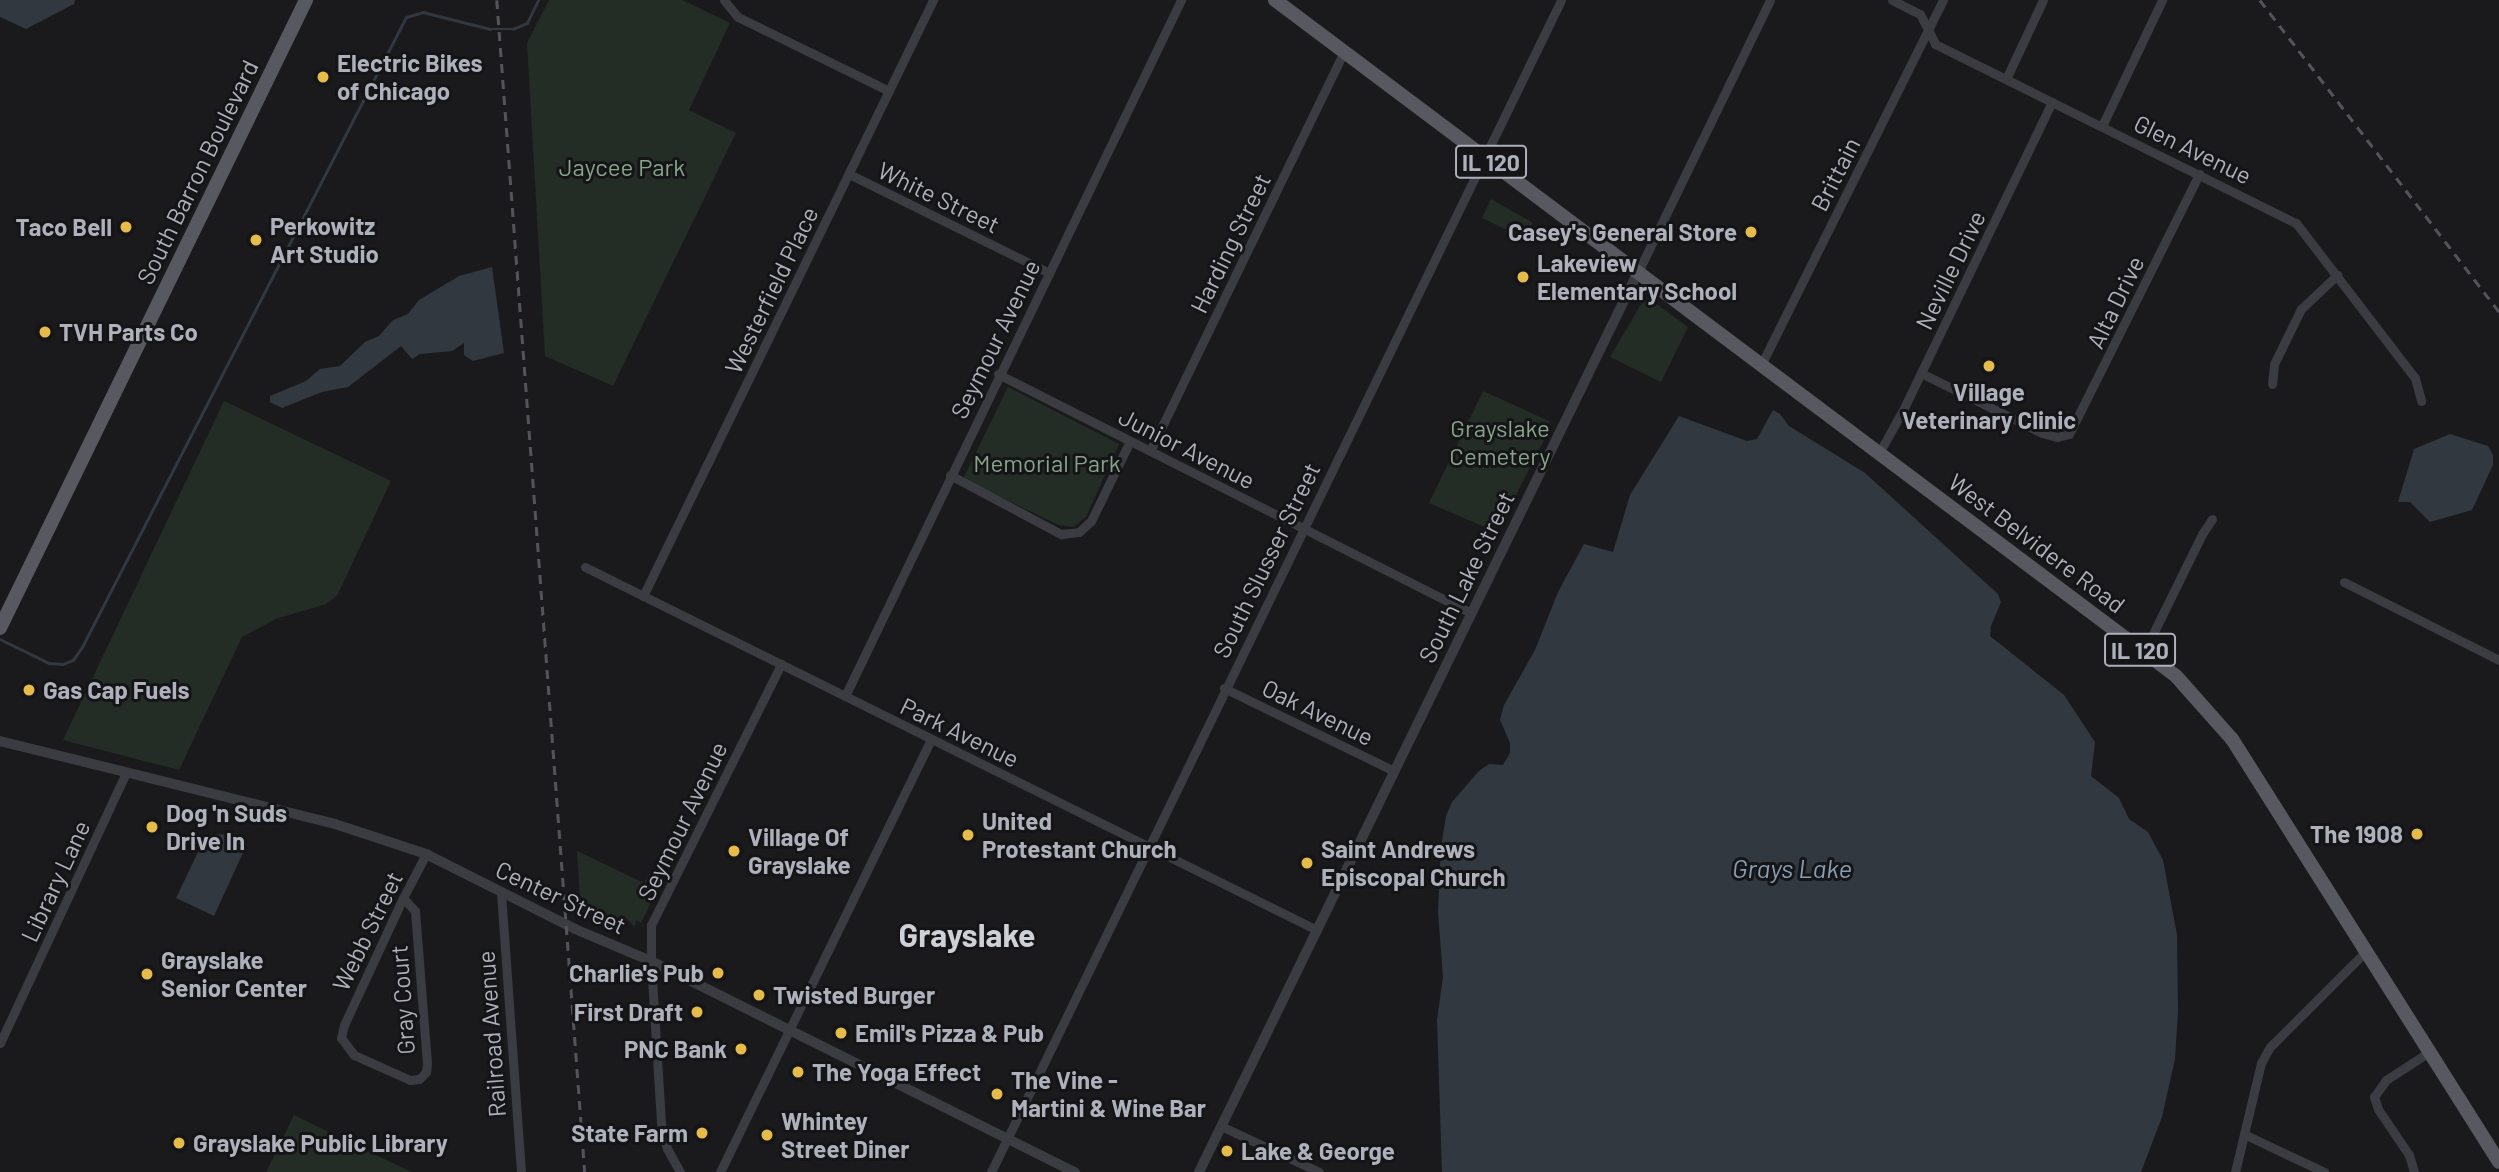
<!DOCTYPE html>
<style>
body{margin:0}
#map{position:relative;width:2499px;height:1172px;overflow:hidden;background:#1a1a1c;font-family:Barlow,sans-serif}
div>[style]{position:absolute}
.green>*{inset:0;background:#242c26}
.water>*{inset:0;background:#313840}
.stream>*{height:2.5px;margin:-1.25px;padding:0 1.25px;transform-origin:1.25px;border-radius:1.25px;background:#313840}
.minor>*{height:9px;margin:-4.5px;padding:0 4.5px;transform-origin:4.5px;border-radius:4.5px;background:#3b3c41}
.tertiary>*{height:10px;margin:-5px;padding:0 5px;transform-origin:5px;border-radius:5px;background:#3b3c41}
.primary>*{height:14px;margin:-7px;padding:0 7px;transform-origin:7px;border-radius:7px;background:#585960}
.rail>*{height:2.5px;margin-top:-1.25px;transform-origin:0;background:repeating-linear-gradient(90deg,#53545a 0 9px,transparent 0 16px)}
.dots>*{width:19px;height:19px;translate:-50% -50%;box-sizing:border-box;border:4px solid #151517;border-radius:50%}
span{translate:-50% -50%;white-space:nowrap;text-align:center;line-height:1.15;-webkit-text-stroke:6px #151517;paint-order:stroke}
.shield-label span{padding:2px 5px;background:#151517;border:2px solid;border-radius:5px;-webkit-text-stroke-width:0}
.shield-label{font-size:23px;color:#aeb1bb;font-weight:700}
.poi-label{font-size:24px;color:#aeb1bb;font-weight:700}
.left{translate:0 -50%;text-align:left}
.right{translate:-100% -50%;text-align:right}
.street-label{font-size:24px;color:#aeb1bb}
.park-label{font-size:24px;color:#87a48a}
.water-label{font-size:26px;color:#889cb2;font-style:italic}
.district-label{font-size:32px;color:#ced0d7;font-weight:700}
</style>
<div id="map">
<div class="green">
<div style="clip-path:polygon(549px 0,682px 0,730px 23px,689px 110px,736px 133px,613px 386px,545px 356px,527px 43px)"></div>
<div style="clip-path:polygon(1491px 199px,1533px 223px,1525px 239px,1482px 218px)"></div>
<div style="clip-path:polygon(1643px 301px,1654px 302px,1688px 327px,1661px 382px,1610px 357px)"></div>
<div style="clip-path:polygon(1008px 387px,1119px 444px,1086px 517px,1073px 527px,1059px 525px,963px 479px)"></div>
<div style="clip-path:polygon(1483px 391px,1549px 421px,1550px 428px,1510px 507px,1494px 531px,1429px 503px)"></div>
<div style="clip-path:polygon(224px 401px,391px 481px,337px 596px,326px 604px,276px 619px,242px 637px,179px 770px,63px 740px)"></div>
<div style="clip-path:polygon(577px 851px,644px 883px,650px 873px,657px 877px,653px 885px,656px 892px,641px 923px,636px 920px,635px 927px,624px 916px,618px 918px,620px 923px,616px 931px,581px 914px)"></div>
<div style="clip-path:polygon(294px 1115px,369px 1152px,412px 1172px,266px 1172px)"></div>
</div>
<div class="water">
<div style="clip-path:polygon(0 0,75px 0,74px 4px,26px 29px,0 17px)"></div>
<div style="clip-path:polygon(492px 267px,504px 353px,473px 361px,464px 355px,464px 343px,452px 351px,420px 354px,412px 359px,401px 346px,348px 387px,322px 392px,282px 408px,270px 402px,270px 396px,306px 381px,320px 369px,340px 366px,365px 342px,379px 336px,393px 320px,408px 314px,419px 300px,459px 276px)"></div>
<div style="clip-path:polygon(1773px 410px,1780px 414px,1789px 426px,1865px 473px,1998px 594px,2001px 602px,1991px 626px,1990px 636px,2064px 695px,2095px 742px,2091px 776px,2119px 798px,2129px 819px,2148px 832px,2163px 860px,2177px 935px,2178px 1012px,2175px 1059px,2162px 1117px,2141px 1172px,1442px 1172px,1437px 1020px,1443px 977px,1438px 912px,1441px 847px,1446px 816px,1452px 802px,1479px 771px,1489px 764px,1503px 765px,1510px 753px,1510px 743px,1500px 720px,1504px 705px,1535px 650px,1558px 592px,1584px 544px,1613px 552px,1630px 495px,1679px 416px,1747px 441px,1757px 439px)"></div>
<div style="clip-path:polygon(2450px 434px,2488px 446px,2493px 455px,2493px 465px,2472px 510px,2430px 522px,2410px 502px,2398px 502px,2414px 449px)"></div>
<div style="clip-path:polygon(212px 834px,231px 835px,247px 844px,214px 916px,176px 898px,202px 844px)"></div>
</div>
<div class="stream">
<div style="left:0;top:639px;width:55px;rotate:26.1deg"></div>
<div style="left:49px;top:663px;width:14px;rotate:4deg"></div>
<div style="left:63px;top:664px;width:11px;rotate:-22deg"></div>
<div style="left:73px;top:660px;width:16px;rotate:-55deg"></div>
<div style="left:82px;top:647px;width:708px;rotate:-62.78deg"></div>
<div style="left:406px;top:17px;width:18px;rotate:-16deg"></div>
<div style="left:423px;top:12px;width:69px;rotate:14.2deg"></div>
<div style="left:490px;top:29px;width:23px"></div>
<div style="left:513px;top:29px;width:15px;rotate:-23deg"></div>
<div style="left:527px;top:23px;width:25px;rotate:-64deg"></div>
</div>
<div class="minor">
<div style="left:724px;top:0;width:22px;rotate:51deg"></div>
<div style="left:738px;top:17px;width:168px;rotate:26.1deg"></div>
<div style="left:1892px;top:0;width:31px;rotate:27deg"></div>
<div style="left:1920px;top:14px;width:34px;rotate:63deg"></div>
<div style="left:1935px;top:44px;width:403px;rotate:26.4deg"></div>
<div style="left:2296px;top:223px;width:195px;rotate:52.5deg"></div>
<div style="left:2415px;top:378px;width:24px;rotate:75deg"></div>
<div style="left:2006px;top:79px;width:87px;rotate:-64.9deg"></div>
<div style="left:2102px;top:126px;width:140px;rotate:-64.5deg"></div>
<div style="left:849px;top:174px;width:223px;rotate:26.3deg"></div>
<div style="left:1638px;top:272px;width:302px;rotate:-64.1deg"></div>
<div style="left:1761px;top:365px;width:408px;rotate:-63.5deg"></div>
<div style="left:1921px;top:373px;width:135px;rotate:26.4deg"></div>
<div style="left:2042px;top:433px;width:16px;rotate:15deg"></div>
<div style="left:2057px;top:437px;width:12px;rotate:-14deg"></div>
<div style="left:2069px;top:434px;width:291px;rotate:-63.4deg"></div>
<div style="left:998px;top:374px;width:530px;rotate:26.81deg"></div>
<div style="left:2272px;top:384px;width:20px;rotate:-84deg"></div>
<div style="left:2274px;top:364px;width:61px;rotate:-63.9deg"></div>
<div style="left:2301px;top:309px;width:50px;rotate:-43.4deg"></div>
<div style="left:1150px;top:451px;width:444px;rotate:-64.1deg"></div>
<div style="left:1879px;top:453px;width:51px;rotate:-60.9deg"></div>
<div style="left:1904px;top:408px;width:340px;rotate:-64.2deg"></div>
<div style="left:950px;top:475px;width:126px;rotate:28deg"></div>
<div style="left:1061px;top:534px;width:18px;rotate:-6deg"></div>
<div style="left:1079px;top:532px;width:16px;rotate:-43deg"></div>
<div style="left:1091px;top:521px;width:89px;rotate:-64deg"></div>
<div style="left:585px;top:567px;width:817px;rotate:26.38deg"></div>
<div style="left:2344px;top:582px;width:174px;rotate:26.7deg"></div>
<div style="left:643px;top:596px;width:663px;rotate:-64.05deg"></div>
<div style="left:2144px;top:652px;width:131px;rotate:-63.8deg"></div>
<div style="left:2202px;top:534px;width:18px;rotate:-56deg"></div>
<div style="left:1224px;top:688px;width:189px;rotate:26deg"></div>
<div style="left:845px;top:696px;width:773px;rotate:-64.23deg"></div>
<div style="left:501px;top:893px;width:280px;rotate:85.9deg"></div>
<div style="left:403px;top:898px;width:18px;rotate:47deg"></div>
<div style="left:415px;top:911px;width:152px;rotate:85.5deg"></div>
<div style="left:427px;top:1063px;width:9px;rotate:96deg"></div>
<div style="left:426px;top:1072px;width:10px;rotate:135deg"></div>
<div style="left:419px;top:1079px;width:9px;rotate:174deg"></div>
<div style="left:410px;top:1080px;width:61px;rotate:-155.9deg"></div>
<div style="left:354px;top:1055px;width:21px;rotate:-127deg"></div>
<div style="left:341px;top:1038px;width:13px;rotate:-77deg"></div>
<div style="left:344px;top:1025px;width:140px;rotate:-65.1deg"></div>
<div style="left:403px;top:898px;width:50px;rotate:-62.4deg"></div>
<div style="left:0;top:1043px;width:298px;rotate:-65deg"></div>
<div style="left:1221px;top:1126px;width:108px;rotate:25.1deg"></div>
<div style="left:2244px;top:1134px;width:89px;rotate:25.4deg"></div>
<div style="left:680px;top:1172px;width:26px;rotate:-119deg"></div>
<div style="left:667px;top:1149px;width:28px;rotate:-103deg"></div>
<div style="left:661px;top:1122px;width:161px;rotate:-93.6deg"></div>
<div style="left:651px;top:961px;width:36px;rotate:-90deg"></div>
<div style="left:651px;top:925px;width:292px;rotate:-63.5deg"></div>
<div style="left:720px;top:1172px;width:482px;rotate:-64deg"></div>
<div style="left:991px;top:1172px;width:1303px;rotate:-64.06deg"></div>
<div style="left:2235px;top:1172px;width:112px;rotate:-76.6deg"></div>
<div style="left:2261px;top:1063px;width:18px;rotate:-61deg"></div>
<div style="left:2270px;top:1047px;width:136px;rotate:-45deg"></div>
<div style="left:2414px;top:1172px;width:18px;rotate:-106deg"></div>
<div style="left:2409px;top:1155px;width:55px;rotate:-124deg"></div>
<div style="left:2378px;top:1109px;width:13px;rotate:-108deg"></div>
<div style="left:2374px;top:1097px;width:21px;rotate:-55deg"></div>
<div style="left:2386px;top:1080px;width:51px;rotate:-33.1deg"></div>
</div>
<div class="tertiary">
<div style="left:0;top:741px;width:345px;rotate:13.9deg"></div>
<div style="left:335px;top:824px;width:96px;rotate:18.2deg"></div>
<div style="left:426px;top:854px;width:167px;rotate:26.7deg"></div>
<div style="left:575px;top:929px;width:82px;rotate:22.8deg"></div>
<div style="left:651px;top:961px;width:474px;rotate:26.5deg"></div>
<div style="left:1199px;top:1172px;width:1001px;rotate:-64deg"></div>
</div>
<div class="primary">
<div style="left:1275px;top:0;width:1126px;rotate:36.88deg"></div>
<div style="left:2176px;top:676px;width:84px;rotate:48.4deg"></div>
<div style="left:2232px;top:739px;width:500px;rotate:57.74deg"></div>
<div style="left:0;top:628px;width:699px;rotate:-64.02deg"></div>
</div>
<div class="rail">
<div style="left:497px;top:0;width:1175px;rotate:85.71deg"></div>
<div style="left:2260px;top:0;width:393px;rotate:52.5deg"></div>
</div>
<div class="dots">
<div style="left:323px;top:77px;background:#e5bb4a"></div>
<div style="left:126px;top:227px;background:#e5bb4a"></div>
<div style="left:1751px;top:232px;background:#e5bb4a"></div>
<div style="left:256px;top:240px;background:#e5bb4a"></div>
<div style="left:1523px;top:277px;background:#e5bb4a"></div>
<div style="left:45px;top:332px;background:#e5bb4a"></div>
<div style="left:1989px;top:366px;background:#e5bb4a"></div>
<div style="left:29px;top:690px;background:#e5bb4a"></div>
<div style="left:152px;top:827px;background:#e5bb4a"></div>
<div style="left:2417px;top:834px;background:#e5bb4a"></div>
<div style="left:968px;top:835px;background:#e5bb4a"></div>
<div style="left:734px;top:851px;background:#e5bb4a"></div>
<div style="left:1307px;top:863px;background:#e5bb4a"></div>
<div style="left:718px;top:973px;background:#e5bb4a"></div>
<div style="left:147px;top:974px;background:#e5bb4a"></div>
<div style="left:759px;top:995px;background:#e5bb4a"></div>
<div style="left:697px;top:1012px;background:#e5bb4a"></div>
<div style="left:841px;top:1033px;background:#e5bb4a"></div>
<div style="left:741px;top:1049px;background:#e5bb4a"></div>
<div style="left:798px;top:1072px;background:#e5bb4a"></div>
<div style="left:997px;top:1094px;background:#e5bb4a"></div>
<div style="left:702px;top:1133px;background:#e5bb4a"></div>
<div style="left:767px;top:1135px;background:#e5bb4a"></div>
<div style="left:179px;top:1143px;background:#e5bb4a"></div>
<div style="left:1227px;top:1151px;background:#e5bb4a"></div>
</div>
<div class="shield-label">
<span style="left:1491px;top:162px">IL 120</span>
<span style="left:2140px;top:650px">IL 120</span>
</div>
<div class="poi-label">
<span class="left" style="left:337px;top:77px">Electric Bikes<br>of Chicago</span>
<span class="left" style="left:270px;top:240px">Perkowitz<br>Art Studio</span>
<span class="right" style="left:112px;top:227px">Taco Bell</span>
<span class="right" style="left:1737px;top:232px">Casey's General Store</span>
<span class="left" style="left:1537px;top:277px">Lakeview<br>Elementary School</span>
<span class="left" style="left:59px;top:332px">TVH Parts Co</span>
<span style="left:1989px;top:406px">Village<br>Veterinary Clinic</span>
<span class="left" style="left:43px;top:690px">Gas Cap Fuels</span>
<span class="left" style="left:166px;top:827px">Dog 'n Suds<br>Drive In</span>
<span class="left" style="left:982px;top:835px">United<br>Protestant Church</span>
<span class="right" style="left:2403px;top:834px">The 1908</span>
<span class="left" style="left:748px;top:851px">Village Of<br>Grayslake</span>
<span class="left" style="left:1321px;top:863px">Saint Andrews<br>Episcopal Church</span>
<span class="left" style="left:161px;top:974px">Grayslake<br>Senior Center</span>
<span class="right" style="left:704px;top:973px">Charlie's Pub</span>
<span class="left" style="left:773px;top:995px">Twisted Burger</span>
<span class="right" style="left:683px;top:1012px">First Draft</span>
<span class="left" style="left:855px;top:1033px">Emil's Pizza &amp; Pub</span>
<span class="right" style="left:727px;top:1049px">PNC Bank</span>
<span class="left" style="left:812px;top:1072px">The Yoga Effect</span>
<span class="left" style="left:1011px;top:1094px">The Vine -<br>Martini &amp; Wine Bar</span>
<span class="left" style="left:781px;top:1135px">Whintey<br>Street Diner</span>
<span class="right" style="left:688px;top:1133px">State Farm</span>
<span class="left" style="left:193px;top:1143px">Grayslake Public Library</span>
<span class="left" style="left:1241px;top:1151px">Lake &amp; George</span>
</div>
<div class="street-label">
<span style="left:2193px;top:149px;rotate:26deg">Glen Avenue</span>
<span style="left:197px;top:172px;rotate:-64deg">South Barron Boulevard</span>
<span style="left:1835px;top:174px;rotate:-63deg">Brittain</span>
<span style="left:939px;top:197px;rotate:26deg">White Street</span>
<span style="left:1230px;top:243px;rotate:-64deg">Harding Street</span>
<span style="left:1950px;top:270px;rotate:-64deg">Neville Drive</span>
<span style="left:771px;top:290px;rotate:-64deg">Westerfield Place</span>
<span style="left:2115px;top:302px;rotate:-64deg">Alta Drive</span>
<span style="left:995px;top:339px;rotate:-64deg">Seymour Avenue</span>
<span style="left:1187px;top:448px;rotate:27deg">Junior Avenue</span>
<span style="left:2037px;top:543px;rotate:37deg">West Belvidere Road</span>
<span style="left:1266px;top:560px;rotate:-64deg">South Slusser Street</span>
<span style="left:1466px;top:577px;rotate:-64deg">South Lake Street</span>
<span style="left:1318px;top:712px;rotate:26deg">Oak Avenue</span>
<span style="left:960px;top:732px;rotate:26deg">Park Avenue</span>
<span style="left:682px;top:821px;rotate:-64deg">Seymour Avenue</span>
<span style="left:55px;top:881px;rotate:-65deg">Library Lane</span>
<span style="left:561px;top:897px;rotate:25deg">Center Street</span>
<span style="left:367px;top:931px;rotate:-64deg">Webb Street</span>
<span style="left:402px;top:1000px;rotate:-94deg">Gray Court</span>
<span style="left:491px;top:1034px;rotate:-94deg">Railroad Avenue</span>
</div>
<div class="park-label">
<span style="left:622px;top:167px">Jaycee Park</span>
<span style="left:1500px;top:442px">Grayslake<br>Cemetery</span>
<span style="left:1047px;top:463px">Memorial Park</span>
</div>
<div class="water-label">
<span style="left:1792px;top:868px">Grays Lake</span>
</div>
<div class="district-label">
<span style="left:967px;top:934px">Grayslake</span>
</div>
</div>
